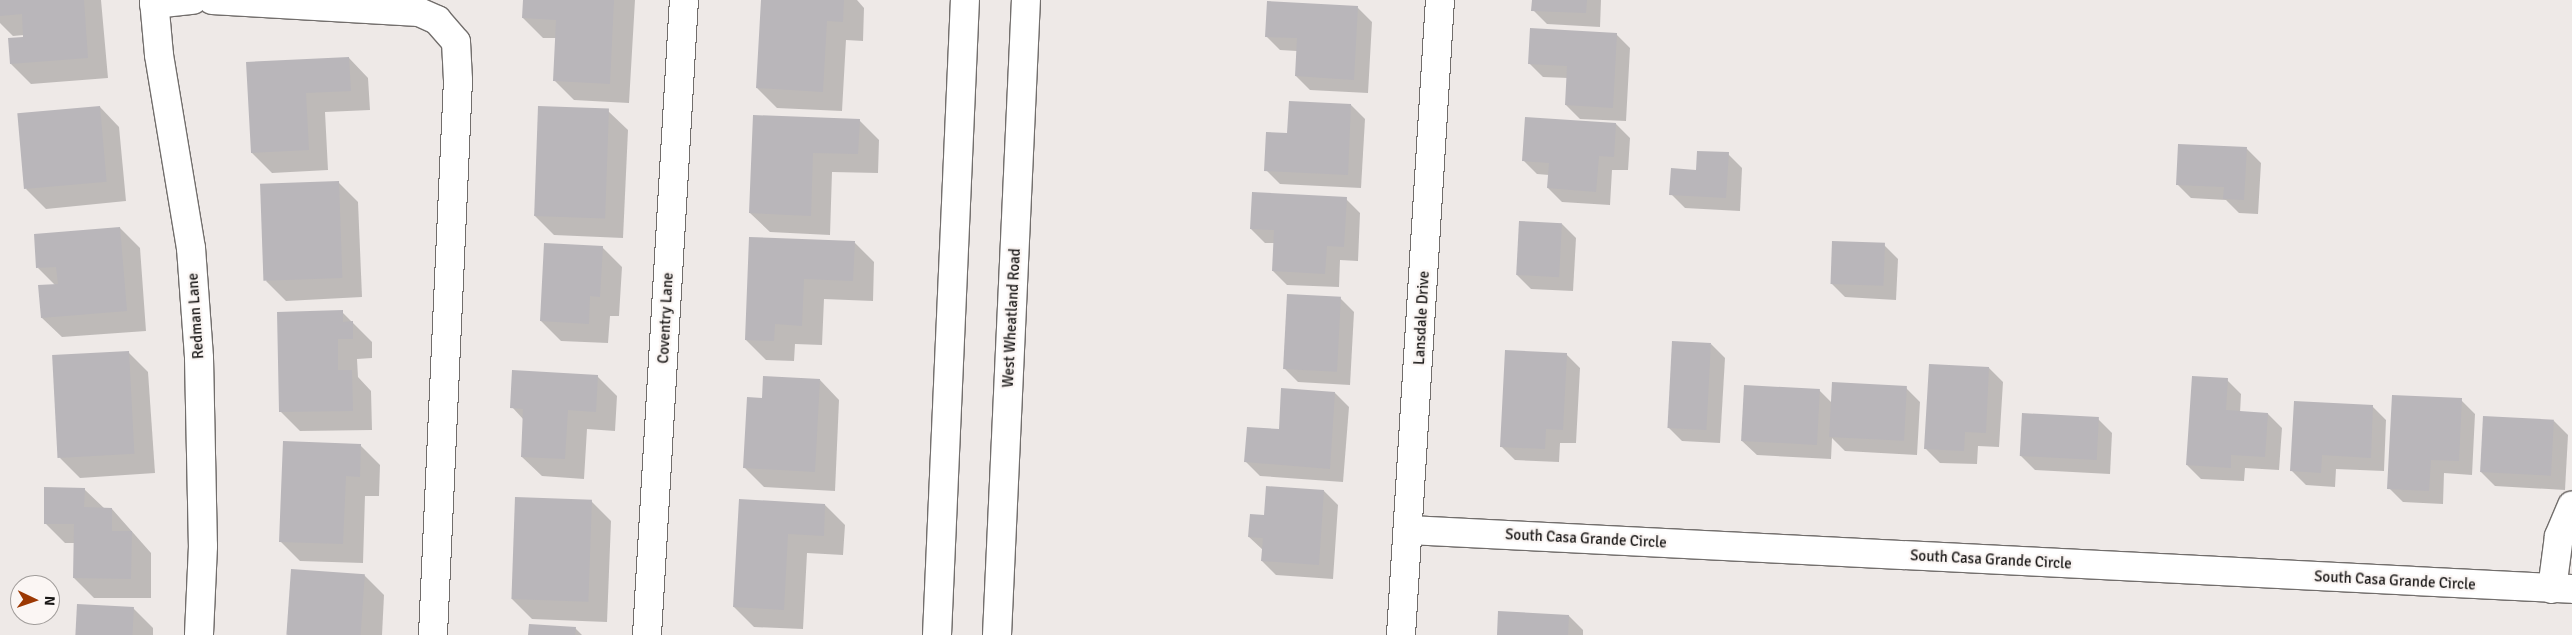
<!DOCTYPE html>
<style>
body{margin:0}
#map{position:relative;width:2572px;height:635px;overflow:hidden;background:#eee9e7;font-family:Signika,sans-serif}
div>[style]{position:absolute}
.shadow>*{inset:0;background:#0003}
.building>*{inset:0;background:#b9b6ba;transform-origin:0 0}
.roads{filter:drop-shadow(1px 0 #726e6c) drop-shadow(-1px 0 #726e6c) drop-shadow(0 1px #726e6c) drop-shadow(0 -1px #726e6c)}
.minor>*{height:28px;margin:-14px;padding:0 14px;transform-origin:14px;border-radius:14px;background:#fff}
.major>*{height:28px;margin:-14px;padding:0 14px;transform-origin:14px;border-radius:14px;background:#fff}
span{translate:-50% -50%;white-space:nowrap;text-align:center;line-height:1.15;-webkit-text-stroke:4.5px #fbf6f4;paint-order:stroke}
.street-label{font-size:15px;color:#191716}
.north{position:absolute;left:10px;top:575px;width:50px;height:50px;box-sizing:border-box;background:#fbf6f4;border:1px solid #a19d9b;border-radius:50%;rotate:93deg;font-size:14px;font-weight:700;line-height:20px;text-align:center;color:#191716}
.north::after{content:'';display:block;margin:auto;width:18px;height:22px;background:#9c3803;clip-path:polygon(50% 0,100% 100%,50% 72%,0 100%)}
</style>
<div id="map">
<div class="shadow">
<div style="clip-path:polygon(0 0,101px 0,108px 78px,31px 84px,11px 64px,24px 35px,13px 36px,0 23px)"></div>
<div style="clip-path:polygon(524px 0,635px 0,629px 103px,574px 100px,554px 80px,556px 38px,543px 38px,523px 18px)"></div>
<div style="clip-path:polygon(762px 0,857px 0,864px 8px,863px 41px,846px 40px,842px 111px,777px 108px,757px 88px)"></div>
<div style="clip-path:polygon(1533px 0,1601px 0,1600px 27px,1547px 24px,1533px 10px)"></div>
<div style="clip-path:polygon(1358px 8px,1372px 22px,1368px 93px,1310px 90px,1296px 76px,1297px 51px,1280px 50px,1266px 36px)"></div>
<div style="clip-path:polygon(1616px 34px,1630px 48px,1626px 121px,1580px 119px,1566px 105px,1568px 78px,1543px 77px,1529px 63px)"></div>
<div style="clip-path:polygon(349px 58px,368px 78px,370px 110px,325px 112px,328px 170px,272px 173px,252px 153px,247px 63px)"></div>
<div style="clip-path:polygon(1351px 105px,1365px 119px,1361px 188px,1280px 184px,1266px 170px,1288px 135px)"></div>
<div style="clip-path:polygon(100px 107px,119px 127px,126px 201px,46px 209px,26px 189px)"></div>
<div style="clip-path:polygon(608px 111px,628px 130px,623px 238px,554px 235px,534px 215px)"></div>
<div style="clip-path:polygon(754px 116px,859px 120px,879px 140px,878px 173px,832px 172px,830px 235px,770px 232px,750px 213px)"></div>
<div style="clip-path:polygon(1616px 124px,1630px 138px,1628px 170px,1612px 170px,1610px 205px,1562px 202px,1548px 188px,1549px 175px,1537px 174px,1523px 160px)"></div>
<div style="clip-path:polygon(2247px 149px,2261px 163px,2258px 214px,2239px 213px,2226px 200px,2191px 198px,2177px 184px)"></div>
<div style="clip-path:polygon(1728px 154px,1742px 168px,1740px 211px,1685px 208px,1671px 194px,1697px 171px)"></div>
<div style="clip-path:polygon(338px 182px,358px 202px,362px 297px,286px 301px,266px 281px)"></div>
<div style="clip-path:polygon(1346px 199px,1360px 213px,1358px 261px,1340px 260px,1339px 287px,1287px 285px,1273px 271px,1275px 243px,1265px 243px,1251px 229px)"></div>
<div style="clip-path:polygon(1562px 224px,1576px 238px,1573px 291px,1531px 289px,1517px 275px)"></div>
<div style="clip-path:polygon(120px 228px,140px 248px,146px 331px,62px 337px,42px 318px,55px 285px,38px 268px)"></div>
<div style="clip-path:polygon(750px 239px,855px 243px,874px 262px,873px 301px,824px 299px,822px 345px,795px 344px,794px 361px,766px 360px,746px 340px)"></div>
<div style="clip-path:polygon(1884px 245px,1898px 259px,1896px 300px,1845px 297px,1831px 283px)"></div>
<div style="clip-path:polygon(602px 247px,622px 267px,619px 316px,610px 316px,608px 343px,561px 341px,541px 321px)"></div>
<div style="clip-path:polygon(1340px 298px,1354px 312px,1350px 385px,1298px 382px,1284px 368px)"></div>
<div style="clip-path:polygon(342px 312px,372px 342px,372px 358px,357px 359px,358px 377px,371px 391px,372px 430px,300px 431px,280px 411px)"></div>
<div style="clip-path:polygon(1711px 344px,1725px 358px,1720px 443px,1682px 441px,1668px 427px)"></div>
<div style="clip-path:polygon(128px 352px,148px 372px,155px 473px,80px 478px,60px 458px)"></div>
<div style="clip-path:polygon(1566px 354px,1580px 368px,1576px 443px,1560px 443px,1559px 462px,1515px 460px,1501px 446px)"></div>
<div style="clip-path:polygon(1989px 368px,2003px 382px,1999px 447px,1978px 446px,1977px 464px,1940px 463px,1926px 449px)"></div>
<div style="clip-path:polygon(597px 376px,617px 396px,615px 431px,587px 429px,584px 479px,542px 476px,522px 457px,524px 420px,512px 407px)"></div>
<div style="clip-path:polygon(820px 380px,839px 400px,835px 491px,764px 487px,744px 467px)"></div>
<div style="clip-path:polygon(2227px 380px,2241px 394px,2240px 413px,2268px 414px,2282px 428px,2279px 470px,2245px 468px,2244px 481px,2201px 479px,2187px 465px)"></div>
<div style="clip-path:polygon(1906px 388px,1920px 402px,1917px 455px,1845px 451px,1832px 438px,1831px 459px,1757px 455px,1742px 441px,1819px 390px,1833px 404px)"></div>
<div style="clip-path:polygon(1335px 393px,1349px 407px,1343px 482px,1260px 476px,1246px 462px,1280px 430px)"></div>
<div style="clip-path:polygon(2461px 400px,2475px 414px,2472px 475px,2444px 473px,2443px 504px,2403px 502px,2389px 488px)"></div>
<div style="clip-path:polygon(2372px 406px,2386px 420px,2384px 471px,2336px 469px,2335px 487px,2306px 485px,2292px 471px)"></div>
<div style="clip-path:polygon(2098px 419px,2112px 433px,2110px 474px,2035px 470px,2021px 456px)"></div>
<div style="clip-path:polygon(2554px 421px,2568px 435px,2565px 490px,2495px 486px,2481px 472px)"></div>
<div style="clip-path:polygon(360px 445px,380px 465px,379px 496px,365px 496px,363px 563px,300px 561px,280px 541px)"></div>
<div style="clip-path:polygon(84px 489px,105px 509px,112px 509px,151px 553px,151px 598px,94px 598px,74px 578px,75px 543px,65px 543px,45px 523px)"></div>
<div style="clip-path:polygon(1324px 491px,1338px 505px,1333px 579px,1276px 575px,1262px 561px,1263px 550px,1249px 537px,1266px 516px)"></div>
<div style="clip-path:polygon(591px 501px,611px 521px,607px 622px,532px 619px,512px 599px)"></div>
<div style="clip-path:polygon(740px 501px,825px 505px,845px 525px,843px 555px,807px 553px,803px 629px,754px 627px,734px 607px)"></div>
<div style="clip-path:polygon(364px 575px,384px 595px,382px 635px,289px 635px)"></div>
<div style="clip-path:polygon(133px 608px,153px 628px,153px 635px,76px 635px)"></div>
<div style="clip-path:polygon(1569px 616px,1583px 630px,1583px 635px,1498px 635px)"></div>
<div style="clip-path:polygon(575px 628px,582px 635px,529px 635px)"></div>
</div>
<div class="building">
<div style="clip-path:polygon(0 0,84px 0,88px 58px,10px 64px,8px 38px,23px 37px,22px 14px,0 16px)"></div>
<div style="clip-path:polygon(523px 0,614px 0,610px 84px,553px 81px,556px 20px,522px 18px)"></div>
<div style="clip-path:polygon(761px 0,844px 0,843px 22px,827px 21px,823px 92px,756px 88px)"></div>
<div style="clip-path:polygon(1532px 0,1587px 0,1586px 13px,1531px 11px)"></div>
<div style="clip-path:polygon(1267px 1px,1358px 6px,1354px 80px,1295px 76px,1297px 38px,1265px 37px)"></div>
<div style="clip-path:polygon(1530px 28px,1617px 33px,1613px 108px,1565px 105px,1567px 66px,1528px 64px)"></div>
<div style="clip-path:polygon(349px 57px,351px 91px,306px 93px,309px 150px,251px 153px,246px 62px)"></div>
<div style="clip-path:polygon(1289px 101px,1351px 104px,1348px 175px,1264px 171px,1266px 132px,1287px 133px)"></div>
<div style="left:100px;top:106px;width:76px;height:83px;rotate:85deg"></div>
<div style="left:538px;top:106px;width:71px;height:110px;rotate:2deg"></div>
<div style="clip-path:polygon(753px 115px,860px 119px,858px 154px,813px 153px,811px 216px,749px 213px)"></div>
<div style="clip-path:polygon(1525px 117px,1616px 123px,1614px 157px,1599px 156px,1596px 192px,1547px 188px,1549px 163px,1522px 161px)"></div>
<div style="clip-path:polygon(2178px 144px,2247px 147px,2244px 200px,2223px 199px,2224px 187px,2176px 185px)"></div>
<div style="clip-path:polygon(1697px 151px,1729px 152px,1726px 198px,1669px 195px,1671px 168px,1696px 170px)"></div>
<div style="left:339px;top:181px;width:97px;height:79px;rotate:88deg"></div>
<div style="clip-path:polygon(1252px 192px,1347px 197px,1344px 247px,1327px 246px,1325px 274px,1272px 271px,1274px 230px,1250px 229px)"></div>
<div style="left:1519px;top:221px;width:43px;height:54px;rotate:3deg"></div>
<div style="clip-path:polygon(120px 227px,127px 311px,41px 318px,38px 285px,58px 284px,56px 267px,36px 268px,34px 234px)"></div>
<div style="clip-path:polygon(749px 237px,855px 241px,853px 281px,804px 279px,802px 326px,775px 324px,774px 341px,745px 340px)"></div>
<div style="left:1832px;top:241px;width:53px;height:43px;rotate:2deg"></div>
<div style="clip-path:polygon(544px 243px,603px 246px,600px 297px,590px 296px,589px 324px,540px 321px)"></div>
<div style="left:1287px;top:294px;width:54px;height:75px;rotate:3deg"></div>
<div style="clip-path:polygon(343px 310px,343px 322px,353px 321px,353px 339px,338px 339px,338px 370px,352px 370px,353px 411px,279px 412px,277px 312px)"></div>
<div style="left:1672px;top:341px;width:39px;height:87px;rotate:3deg"></div>
<div style="clip-path:polygon(1505px 350px,1567px 353px,1563px 430px,1546px 429px,1545px 449px,1500px 447px)"></div>
<div style="left:129px;top:351px;width:103px;height:77px;rotate:87deg"></div>
<div style="clip-path:polygon(1929px 364px,1989px 367px,1986px 433px,1965px 432px,1964px 451px,1924px 449px)"></div>
<div style="clip-path:polygon(512px 370px,598px 375px,596px 412px,568px 410px,565px 459px,521px 457px,523px 409px,510px 408px)"></div>
<div style="clip-path:polygon(763px 376px,820px 379px,815px 472px,743px 468px,747px 397px,762px 398px)"></div>
<div style="clip-path:polygon(2192px 376px,2228px 378px,2226px 410px,2268px 413px,2265px 457px,2231px 455px,2231px 468px,2186px 465px)"></div>
<div style="left:1832px;top:382px;width:75px;height:55px;rotate:3deg"></div>
<div style="left:1744px;top:385px;width:76px;height:56px;rotate:3deg"></div>
<div style="clip-path:polygon(1281px 388px,1335px 392px,1330px 469px,1244px 462px,1247px 427px,1279px 429px)"></div>
<div style="clip-path:polygon(2392px 395px,2462px 398px,2459px 461px,2431px 460px,2429px 491px,2387px 489px)"></div>
<div style="clip-path:polygon(2294px 401px,2373px 405px,2371px 458px,2322px 455px,2321px 473px,2290px 471px)"></div>
<div style="left:2022px;top:413px;width:77px;height:43px;rotate:3deg"></div>
<div style="left:2483px;top:416px;width:71px;height:56px;rotate:3deg"></div>
<div style="clip-path:polygon(283px 441px,361px 444px,360px 477px,346px 476px,343px 544px,279px 542px)"></div>
<div style="clip-path:polygon(1266px 486px,1324px 490px,1319px 565px,1261px 561px,1263px 538px,1248px 537px,1250px 514px,1264px 515px)"></div>
<div style="clip-path:polygon(44px 487px,85px 488px,84px 507px,112px 508px,112px 531px,132px 531px,131px 579px,73px 578px,74px 524px,44px 524px)"></div>
<div style="left:515px;top:497px;width:77px;height:102px;rotate:2deg"></div>
<div style="clip-path:polygon(739px 499px,825px 504px,824px 536px,788px 534px,784px 610px,733px 607px)"></div>
<div style="left:291px;top:569px;width:74px;height:66px;rotate:4deg"></div>
<div style="left:77px;top:604px;width:57px;height:31px;rotate:3deg"></div>
<div style="clip-path:polygon(1498px 611px,1569px 615px,1568px 635px,1497px 635px)"></div>
<div style="clip-path:polygon(529px 624px,576px 627px,575px 635px,528px 635px)"></div>
</div>
<div class="roads">
<div class="minor">
<div style="left:154px;top:0;width:55px;rotate:84.8deg"></div>
<div style="left:159px;top:55px;width:196px;rotate:80.6deg"></div>
<div style="left:191px;top:248px;width:110px;rotate:85.8deg"></div>
<div style="left:199px;top:358px;width:188px;rotate:88.8deg"></div>
<div style="left:203px;top:546px;width:89px;rotate:92.6deg"></div>
<div style="left:212px;top:0;width:207px;rotate:3.3deg"></div>
<div style="left:419px;top:12px;width:20px;rotate:24deg"></div>
<div style="left:437px;top:20px;width:29px;rotate:49deg"></div>
<div style="left:456px;top:42px;width:38px;rotate:87deg"></div>
<div style="left:458px;top:80px;width:556px;rotate:92.58deg"></div>
<div style="left:154px;top:4px;width:39px;rotate:-6deg"></div>
<div style="left:1409px;top:530px;width:1164px;rotate:2.9deg"></div>
<div style="left:2552px;top:589px;width:53px;rotate:-82.5deg"></div>
<div style="left:2559px;top:536px;width:33px;rotate:-67deg"></div>
<div style="left:647px;top:635px;width:636px;rotate:-86.67deg"></div>
<div style="left:1401px;top:635px;width:636px;rotate:-86.49deg"></div>
</div>
<div class="major">
<div style="left:937px;top:635px;width:636px;rotate:-87.48deg"></div>
<div style="left:997px;top:635px;width:636px;rotate:-87.39deg"></div>
</div>
</div>
<div class="street-label">
<span style="left:196px;top:316px;rotate:-94deg">Redman Lane</span>
<span style="left:666px;top:318px;rotate:-87deg">Coventry Lane</span>
<span style="left:1012px;top:318px;rotate:-87deg">West Wheatland Road</span>
<span style="left:1422px;top:318px;rotate:-87deg">Lansdale Drive</span>
<span style="left:1586px;top:539px;rotate:3deg">South Casa Grande Circle</span>
<span style="left:1991px;top:560px;rotate:3deg">South Casa Grande Circle</span>
<span style="left:2395px;top:581px;rotate:3deg">South Casa Grande Circle</span>
</div>
<div class="north">N</div>
</div>
